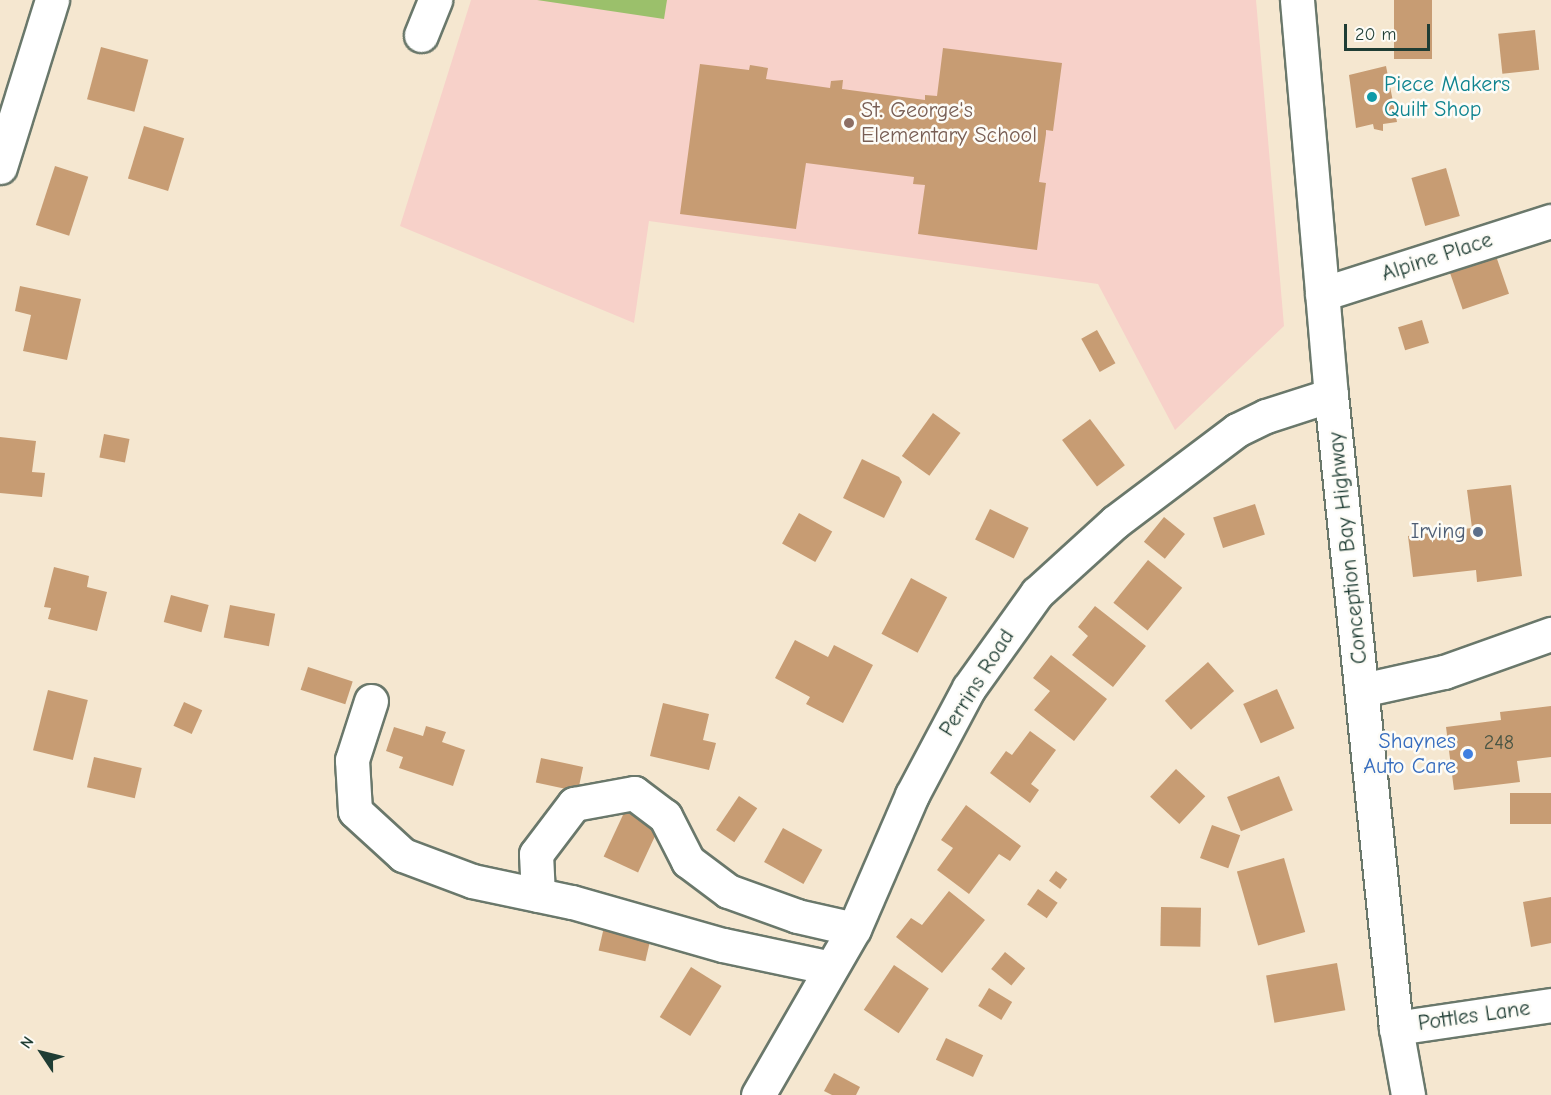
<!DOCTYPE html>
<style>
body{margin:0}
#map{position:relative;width:1551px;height:1095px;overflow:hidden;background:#f5e7d0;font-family:"Comic Neue",sans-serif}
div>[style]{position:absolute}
.built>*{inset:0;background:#f7d1c9}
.green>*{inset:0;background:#9bc06b}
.building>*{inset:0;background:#c79c73;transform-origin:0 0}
.roads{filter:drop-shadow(2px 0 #6a786b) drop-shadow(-2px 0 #6a786b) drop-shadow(0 2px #6a786b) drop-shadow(0 -2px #6a786b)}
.minor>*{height:33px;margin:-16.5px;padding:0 16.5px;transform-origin:16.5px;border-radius:16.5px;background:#fff}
.major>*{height:33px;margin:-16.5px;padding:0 16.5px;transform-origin:16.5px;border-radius:16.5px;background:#fff}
.dots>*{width:16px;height:16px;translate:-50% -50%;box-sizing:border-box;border:3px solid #fdfcf7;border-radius:50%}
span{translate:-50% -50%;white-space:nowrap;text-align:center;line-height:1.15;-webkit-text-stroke:5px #fdfcf7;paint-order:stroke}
.number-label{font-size:20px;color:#495544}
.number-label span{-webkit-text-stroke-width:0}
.culture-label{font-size:22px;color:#0d838f}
.left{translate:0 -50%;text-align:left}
.education-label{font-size:22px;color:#785e54}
.street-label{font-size:22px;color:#1f3d34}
.service-label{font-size:22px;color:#4e5e75}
.right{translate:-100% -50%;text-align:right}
.shop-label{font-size:22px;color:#366cbe}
.north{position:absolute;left:12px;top:1023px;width:60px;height:60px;-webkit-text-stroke:4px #fdfcf7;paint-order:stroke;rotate:305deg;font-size:16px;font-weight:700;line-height:24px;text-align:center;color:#1f3d34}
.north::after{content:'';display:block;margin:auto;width:21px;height:27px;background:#1f3d34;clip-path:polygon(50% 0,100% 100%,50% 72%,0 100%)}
.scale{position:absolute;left:1344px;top:24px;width:86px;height:27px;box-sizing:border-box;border:3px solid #1f3d34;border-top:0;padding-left:8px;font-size:18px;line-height:21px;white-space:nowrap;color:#1f3d34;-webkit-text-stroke:4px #fdfcf7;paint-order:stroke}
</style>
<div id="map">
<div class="built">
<div style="clip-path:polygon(471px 0,1256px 0,1284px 326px,1175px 430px,1098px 284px,649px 221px,634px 323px,400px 226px)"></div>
</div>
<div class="green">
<div style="clip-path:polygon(537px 0,667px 0,664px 19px)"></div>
</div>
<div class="building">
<div style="left:1394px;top:0;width:38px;height:59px"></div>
<div style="left:1535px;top:30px;width:40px;height:37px;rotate:84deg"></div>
<div style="left:101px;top:47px;width:49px;height:54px;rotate:15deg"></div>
<div style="clip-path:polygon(943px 48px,1062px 63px,1053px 131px,1046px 130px,1046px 134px,1039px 182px,1046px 183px,1037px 250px,918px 234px,925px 185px,913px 184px,914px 177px,806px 163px,796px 229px,680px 214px,700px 64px,749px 70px,750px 65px,768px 68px,766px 79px,830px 88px,831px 81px,843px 80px,842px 89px,925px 100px,925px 95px,937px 96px)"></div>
<div style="clip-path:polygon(1386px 66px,1397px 122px,1383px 124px,1383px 131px,1374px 129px,1373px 124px,1356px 128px,1349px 75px)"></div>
<div style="left:144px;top:126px;width:42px;height:55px;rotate:17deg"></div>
<div style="left:55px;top:166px;width:35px;height:62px;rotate:18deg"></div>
<div style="left:1446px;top:168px;width:50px;height:36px;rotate:74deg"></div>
<div style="left:1495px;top:253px;width:43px;height:49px;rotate:71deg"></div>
<div style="clip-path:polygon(20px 286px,81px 299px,67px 360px,23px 351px,31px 315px,15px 311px)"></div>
<div style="left:1422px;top:320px;width:24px;height:25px;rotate:73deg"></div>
<div style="left:1097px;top:330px;width:38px;height:18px;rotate:61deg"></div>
<div style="left:933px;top:413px;width:34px;height:53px;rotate:36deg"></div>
<div style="left:1090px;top:419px;width:58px;height:35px;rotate:53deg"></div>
<div style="left:104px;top:434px;width:26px;height:24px;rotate:11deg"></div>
<div style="clip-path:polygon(0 437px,36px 441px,32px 472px,45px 473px,42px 497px,0 493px)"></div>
<div style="clip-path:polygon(862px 459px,899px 477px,902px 482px,884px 518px,843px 498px)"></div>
<div style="clip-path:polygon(1511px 485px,1522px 576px,1477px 582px,1476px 570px,1413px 577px,1408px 536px,1472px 528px,1467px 490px)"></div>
<div style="left:1255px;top:504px;width:32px;height:44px;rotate:72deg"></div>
<div style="left:990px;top:509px;width:43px;height:34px;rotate:26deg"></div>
<div style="left:799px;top:513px;width:38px;height:35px;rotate:29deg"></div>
<div style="left:1164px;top:517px;width:27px;height:32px;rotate:39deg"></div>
<div style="left:1148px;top:560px;width:44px;height:55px;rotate:39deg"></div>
<div style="clip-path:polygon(54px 567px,89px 576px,87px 587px,107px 592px,97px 631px,48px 619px,51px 608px,44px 607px)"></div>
<div style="left:911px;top:578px;width:41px;height:63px;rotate:28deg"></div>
<div style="left:171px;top:595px;width:39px;height:28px;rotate:15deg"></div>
<div style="left:230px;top:605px;width:46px;height:33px;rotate:11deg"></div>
<div style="clip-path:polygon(1095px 606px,1146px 646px,1113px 687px,1072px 655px,1088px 636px,1078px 627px)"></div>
<div style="clip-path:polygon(795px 640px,828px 657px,834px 645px,873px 665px,843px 723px,806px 704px,810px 697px,775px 678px)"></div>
<div style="clip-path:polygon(1051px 655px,1107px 699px,1074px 741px,1034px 710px,1050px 691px,1033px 678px)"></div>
<div style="left:1208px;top:662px;width:39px;height:58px;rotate:48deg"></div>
<div style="left:308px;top:667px;width:47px;height:24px;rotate:18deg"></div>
<div style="left:1277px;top:689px;width:43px;height:37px;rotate:66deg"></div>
<div style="left:48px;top:690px;width:41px;height:62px;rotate:14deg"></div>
<div style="left:184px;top:702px;width:20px;height:26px;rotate:24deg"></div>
<div style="clip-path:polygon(663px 703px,709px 714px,703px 740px,716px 743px,709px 770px,650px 756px)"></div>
<div style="clip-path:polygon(1551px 706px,1551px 757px,1517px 761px,1520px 782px,1454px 790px,1446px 727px,1501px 720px,1500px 712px)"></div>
<div style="clip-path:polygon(426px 726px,446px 732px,442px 742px,465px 750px,453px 786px,399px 768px,403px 757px,386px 751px,394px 727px,423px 736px)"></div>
<div style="clip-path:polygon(1030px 731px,1056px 750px,1031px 784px,1039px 790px,1030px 803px,990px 773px,1006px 751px,1012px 755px)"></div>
<div style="left:94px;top:757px;width:49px;height:31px;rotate:13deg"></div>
<div style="left:541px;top:758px;width:43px;height:25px;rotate:12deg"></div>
<div style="left:1176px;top:769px;width:40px;height:38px;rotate:43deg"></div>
<div style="left:1279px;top:776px;width:37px;height:56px;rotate:68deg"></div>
<div style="left:1510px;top:793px;width:41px;height:31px"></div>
<div style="left:739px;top:796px;width:22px;height:41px;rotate:34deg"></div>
<div style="left:629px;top:802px;width:38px;height:60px;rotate:25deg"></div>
<div style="clip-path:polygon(966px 805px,1021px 846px,1010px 861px,999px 854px,969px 894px,937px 870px,953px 848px,941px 840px)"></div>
<div style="left:1212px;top:825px;width:30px;height:35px;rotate:20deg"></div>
<div style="left:783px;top:828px;width:45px;height:39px;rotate:29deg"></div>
<div style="left:1284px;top:858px;width:77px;height:49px;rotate:74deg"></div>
<div style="left:1056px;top:871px;width:14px;height:12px;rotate:36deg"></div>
<div style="left:1038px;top:889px;width:24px;height:19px;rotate:35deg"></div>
<div style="clip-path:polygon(949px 891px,985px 920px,942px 973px,896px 937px,911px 918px,922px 925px)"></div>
<div style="clip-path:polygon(1551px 897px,1551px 943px,1531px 947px,1523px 902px)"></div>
<div style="left:1161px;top:907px;width:40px;height:39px;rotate:1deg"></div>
<div style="left:604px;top:927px;width:48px;height:24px;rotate:13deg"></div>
<div style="left:1005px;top:952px;width:26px;height:22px;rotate:39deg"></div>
<div style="left:1337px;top:963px;width:48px;height:72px;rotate:80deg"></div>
<div style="left:894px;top:965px;width:42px;height:54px;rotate:34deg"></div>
<div style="left:691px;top:967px;width:36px;height:59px;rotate:32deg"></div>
<div style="left:989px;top:988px;width:27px;height:21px;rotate:31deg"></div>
<div style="left:946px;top:1038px;width:41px;height:24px;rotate:25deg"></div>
<div style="clip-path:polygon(834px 1073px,860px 1087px,856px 1095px,832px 1095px,824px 1091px)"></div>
</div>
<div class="roads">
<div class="minor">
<div style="left:421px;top:35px;width:38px;rotate:-68deg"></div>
<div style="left:0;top:167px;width:175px;rotate:-72.7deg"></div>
<div style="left:1322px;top:294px;width:240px;rotate:-17.7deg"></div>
<div style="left:1362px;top:690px;width:84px;rotate:-12.4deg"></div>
<div style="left:1444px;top:672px;width:114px;rotate:-19.6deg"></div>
<div style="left:371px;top:701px;width:62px;rotate:107.9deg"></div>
<div style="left:352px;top:760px;width:51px;rotate:86.6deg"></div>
<div style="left:355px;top:811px;width:65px;rotate:42.5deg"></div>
<div style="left:403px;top:855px;width:74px;rotate:20.6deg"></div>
<div style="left:472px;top:881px;width:102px;rotate:11.9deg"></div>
<div style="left:572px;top:902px;width:157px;rotate:15.9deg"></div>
<div style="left:723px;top:945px;width:110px;rotate:12deg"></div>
<div style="left:538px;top:895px;width:41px;rotate:-92.8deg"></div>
<div style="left:536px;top:854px;width:63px;rotate:-52.8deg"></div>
<div style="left:574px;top:804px;width:61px;rotate:-10.4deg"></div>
<div style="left:634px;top:793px;width:39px;rotate:37deg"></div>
<div style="left:665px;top:816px;width:51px;rotate:62.9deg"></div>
<div style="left:688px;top:861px;width:50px;rotate:36.9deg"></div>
<div style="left:728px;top:891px;width:73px;rotate:19.9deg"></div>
<div style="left:797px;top:916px;width:58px;rotate:12.8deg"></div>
<div style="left:1396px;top:1028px;width:157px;rotate:-8.4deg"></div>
<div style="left:758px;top:1095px;width:192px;rotate:-60deg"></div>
<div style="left:854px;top:929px;width:146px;rotate:-66.6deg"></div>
<div style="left:912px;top:795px;width:121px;rotate:-62deg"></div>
<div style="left:969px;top:688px;width:117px;rotate:-54.4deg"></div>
<div style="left:1037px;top:593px;width:105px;rotate:-42.3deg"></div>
<div style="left:1115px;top:522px;width:153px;rotate:-37deg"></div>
<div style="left:1237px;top:430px;width:32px;rotate:-26deg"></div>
<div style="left:1266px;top:416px;width:68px;rotate:-17.9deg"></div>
</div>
<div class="major">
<div style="left:1297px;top:0;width:396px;rotate:85.1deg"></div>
<div style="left:1331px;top:395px;width:636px;rotate:84.14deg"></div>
<div style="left:1396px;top:1028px;width:68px;rotate:79.8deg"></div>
</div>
</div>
<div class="dots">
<div style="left:1372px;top:97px;background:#0f9aa8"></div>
<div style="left:849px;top:123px;background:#8d6e63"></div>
<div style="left:1478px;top:532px;background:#5c6f8a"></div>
<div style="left:1468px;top:754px;background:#3f7fe0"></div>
</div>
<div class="number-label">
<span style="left:1499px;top:742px">248</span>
</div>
<div class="culture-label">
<span class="left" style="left:1384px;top:97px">Piece Makers<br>Quilt Shop</span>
</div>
<div class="education-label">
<span class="left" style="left:861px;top:123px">St. George's<br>Elementary School</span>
</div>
<div class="street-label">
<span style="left:1437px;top:257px;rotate:-18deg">Alpine Place</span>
<span style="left:1348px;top:548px;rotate:-96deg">Conception Bay Highway</span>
<span style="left:977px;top:683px;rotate:-58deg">Perrins Road</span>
<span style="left:1474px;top:1016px;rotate:-8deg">Pottles Lane</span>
</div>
<div class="service-label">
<span class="right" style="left:1466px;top:532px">Irving</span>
</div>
<div class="shop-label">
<span class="right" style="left:1456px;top:754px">Shaynes<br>Auto Care</span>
</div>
<div class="north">N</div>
<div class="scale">20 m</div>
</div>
